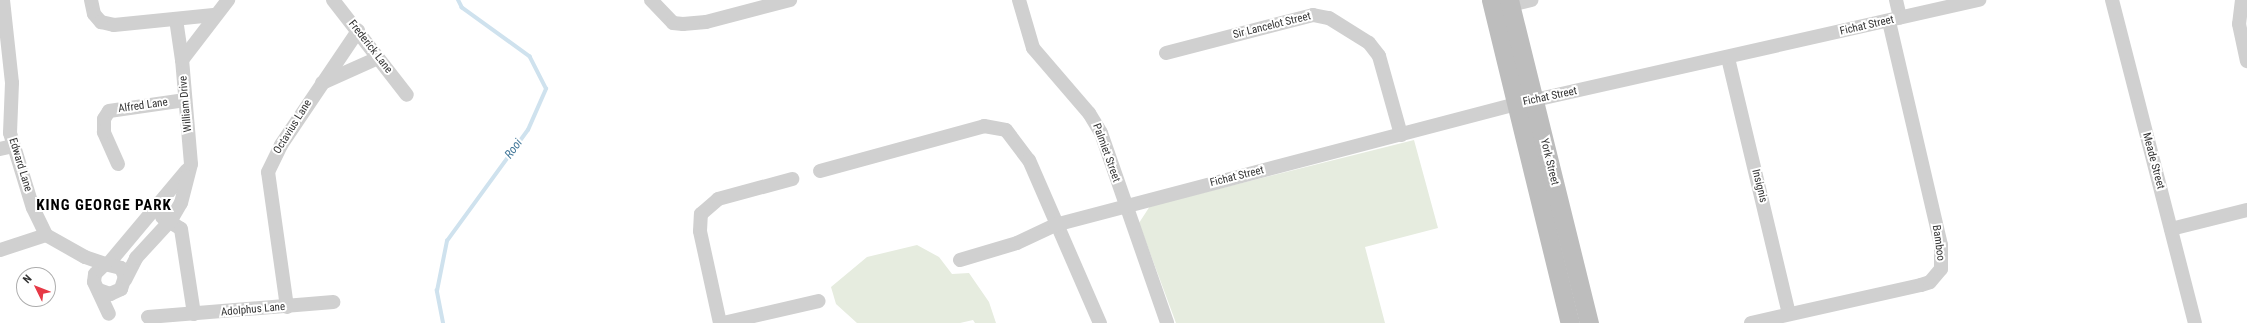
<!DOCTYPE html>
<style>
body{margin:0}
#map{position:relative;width:2247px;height:323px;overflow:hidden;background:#fff;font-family:"Roboto Condensed",sans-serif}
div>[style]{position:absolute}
.green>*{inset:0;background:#e6ecdf}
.stream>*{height:3.5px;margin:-1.75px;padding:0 1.75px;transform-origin:1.75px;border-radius:1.75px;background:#cfe2ee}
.street>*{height:14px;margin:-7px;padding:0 7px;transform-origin:7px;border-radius:7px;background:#d0d0d0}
.secondary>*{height:19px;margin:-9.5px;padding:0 9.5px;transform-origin:9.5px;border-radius:9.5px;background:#bdbdbd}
span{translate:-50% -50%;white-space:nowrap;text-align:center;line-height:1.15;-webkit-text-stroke:4px #fff;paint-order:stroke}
.street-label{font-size:11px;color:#333}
.water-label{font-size:12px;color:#3f7597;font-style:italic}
.district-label{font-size:15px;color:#000;font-weight:700;letter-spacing:1px}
.north{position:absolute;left:16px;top:267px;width:40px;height:40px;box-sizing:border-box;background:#fff;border:1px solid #adadad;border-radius:50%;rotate:313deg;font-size:11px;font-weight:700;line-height:16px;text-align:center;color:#333}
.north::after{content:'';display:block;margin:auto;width:14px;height:18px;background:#e63946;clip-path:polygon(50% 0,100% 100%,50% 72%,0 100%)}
</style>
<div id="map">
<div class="green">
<div style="clip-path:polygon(1414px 140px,1438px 228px,1365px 247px,1385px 323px,1176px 323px,1139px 223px,1150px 206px)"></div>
<div style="clip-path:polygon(917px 245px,939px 257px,952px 274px,969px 273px,989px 302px,996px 323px,975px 323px,973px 320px,960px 323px,857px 323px,836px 304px,831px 287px,867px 257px)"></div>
</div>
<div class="stream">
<div style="left:443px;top:323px;width:33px;rotate:-101deg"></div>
<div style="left:437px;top:291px;width:51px;rotate:-78.7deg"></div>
<div style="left:447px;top:241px;width:137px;rotate:-53.9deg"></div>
<div style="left:528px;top:130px;width:45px;rotate:-66.3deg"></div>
<div style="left:546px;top:89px;width:36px;rotate:-117deg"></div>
<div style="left:530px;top:57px;width:84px;rotate:-144.2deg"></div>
<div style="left:462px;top:8px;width:9px;rotate:-117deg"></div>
</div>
<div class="street">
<div style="left:3px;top:0;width:83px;rotate:83.8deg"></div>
<div style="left:12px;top:83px;width:50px;rotate:92.3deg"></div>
<div style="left:10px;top:133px;width:78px;rotate:73deg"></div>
<div style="left:33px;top:208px;width:30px;rotate:64deg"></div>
<div style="left:46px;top:235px;width:45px;rotate:29.4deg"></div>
<div style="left:85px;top:257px;width:21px;rotate:19deg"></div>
<div style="left:91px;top:0;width:14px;rotate:78deg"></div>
<div style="left:94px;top:14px;width:11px;rotate:49deg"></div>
<div style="left:101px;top:22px;width:13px;rotate:13deg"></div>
<div style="left:114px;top:25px;width:100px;rotate:-5.7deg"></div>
<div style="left:333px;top:0;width:120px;rotate:52.1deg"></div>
<div style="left:651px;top:0;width:32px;rotate:46deg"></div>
<div style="left:673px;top:23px;width:10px;rotate:6deg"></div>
<div style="left:683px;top:24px;width:23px;rotate:-5deg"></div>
<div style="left:706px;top:22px;width:87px;rotate:-14.7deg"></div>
<div style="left:1019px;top:0;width:50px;rotate:73.7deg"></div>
<div style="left:1033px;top:48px;width:86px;rotate:49.3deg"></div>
<div style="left:1089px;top:113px;width:23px;rotate:59deg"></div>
<div style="left:1101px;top:133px;width:201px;rotate:70.8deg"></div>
<div style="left:1896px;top:0;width:18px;rotate:77deg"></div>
<div style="left:2112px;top:0;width:333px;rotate:75.6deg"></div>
<div style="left:2242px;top:0;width:24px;rotate:97deg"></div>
<div style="left:2239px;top:24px;width:38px;rotate:78deg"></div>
<div style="left:1510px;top:5px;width:22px;rotate:-13deg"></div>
<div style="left:176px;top:19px;width:41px;rotate:81.7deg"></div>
<div style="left:1166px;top:53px;width:152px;rotate:-14.5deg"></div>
<div style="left:1313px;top:15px;width:16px;rotate:11deg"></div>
<div style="left:1329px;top:18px;width:47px;rotate:32deg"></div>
<div style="left:1369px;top:43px;width:16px;rotate:52deg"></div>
<div style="left:1379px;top:56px;width:82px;rotate:74.4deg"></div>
<div style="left:1728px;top:58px;width:263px;rotate:76.6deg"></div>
<div style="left:322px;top:83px;width:61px;rotate:-24.1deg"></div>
<div style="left:0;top:149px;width:13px;rotate:-13deg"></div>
<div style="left:118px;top:164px;width:35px;rotate:-114deg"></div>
<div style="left:104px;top:132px;width:13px;rotate:-90deg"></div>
<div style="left:104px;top:119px;width:9px;rotate:-58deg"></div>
<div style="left:109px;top:111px;width:77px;rotate:-8.2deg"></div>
<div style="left:820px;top:171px;width:170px;rotate:-15.3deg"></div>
<div style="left:984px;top:126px;width:22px;rotate:10deg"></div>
<div style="left:1006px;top:130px;width:38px;rotate:53deg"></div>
<div style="left:1029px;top:160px;width:178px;rotate:66.5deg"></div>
<div style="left:162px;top:217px;width:22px;rotate:32deg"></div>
<div style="left:181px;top:229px;width:86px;rotate:81.3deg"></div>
<div style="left:2171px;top:229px;width:78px;rotate:-14deg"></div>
<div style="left:0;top:250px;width:48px;rotate:-18.1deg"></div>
<div style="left:960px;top:260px;width:59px;rotate:-16.6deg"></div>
<div style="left:1017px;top:243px;width:42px;rotate:-25.3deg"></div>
<div style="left:1055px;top:225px;width:478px;rotate:-14.7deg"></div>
<div style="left:1517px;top:104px;width:474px;rotate:-12.7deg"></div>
<div style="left:109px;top:263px;width:121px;rotate:-50deg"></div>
<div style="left:125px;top:280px;width:25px;rotate:-63deg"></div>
<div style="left:136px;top:258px;width:52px;rotate:-47.4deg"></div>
<div style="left:171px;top:220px;width:20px;rotate:-60deg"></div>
<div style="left:181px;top:203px;width:40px;rotate:-75.6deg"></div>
<div style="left:191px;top:164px;width:104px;rotate:-94.9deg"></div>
<div style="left:182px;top:60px;width:76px;rotate:-52.5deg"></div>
<div style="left:99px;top:290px;width:12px;rotate:20deg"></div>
<div style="left:110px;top:294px;width:12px;rotate:-24deg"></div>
<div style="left:121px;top:289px;width:13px;rotate:-72deg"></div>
<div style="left:125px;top:277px;width:10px;rotate:-114deg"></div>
<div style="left:121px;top:268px;width:16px;rotate:-166deg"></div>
<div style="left:105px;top:264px;width:14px;rotate:135deg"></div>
<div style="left:95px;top:274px;width:8px;rotate:97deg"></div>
<div style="left:94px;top:282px;width:35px;rotate:65deg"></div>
<div style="left:287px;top:307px;width:136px;rotate:-98deg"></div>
<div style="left:268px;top:172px;width:30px;rotate:-64deg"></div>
<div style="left:281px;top:145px;width:138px;rotate:-56deg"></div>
<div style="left:148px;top:317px;width:186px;rotate:-4.6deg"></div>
<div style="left:720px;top:323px;width:94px;rotate:-102.3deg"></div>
<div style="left:700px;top:231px;width:17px;rotate:-87deg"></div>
<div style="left:701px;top:214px;width:23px;rotate:-41deg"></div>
<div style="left:718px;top:199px;width:77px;rotate:-15.1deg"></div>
<div style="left:723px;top:323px;width:98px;rotate:-12.9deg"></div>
<div style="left:1751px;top:323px;width:174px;rotate:-12.6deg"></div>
<div style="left:1921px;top:285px;width:9px;rotate:-18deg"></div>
<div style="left:1930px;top:282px;width:17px;rotate:-50deg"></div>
<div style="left:1941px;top:269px;width:24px;rotate:-90deg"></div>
<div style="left:1941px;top:245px;width:230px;rotate:-103.1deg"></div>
</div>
<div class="secondary">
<div style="left:1491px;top:0;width:333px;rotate:76.3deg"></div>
<div style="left:1509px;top:0;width:333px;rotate:76.1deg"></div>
</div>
<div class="street-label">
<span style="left:1272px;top:26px;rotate:-14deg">Sir Lancelot Street</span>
<span style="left:1867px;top:26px;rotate:-13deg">Fichat Street</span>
<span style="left:370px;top:47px;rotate:52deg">Frederick Lane</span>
<span style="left:1550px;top:97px;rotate:-12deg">Fichat Street</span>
<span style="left:186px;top:104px;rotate:-95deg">William Drive</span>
<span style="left:143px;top:106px;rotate:-8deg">Alfred Lane</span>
<span style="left:293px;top:127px;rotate:-58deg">Octavius Lane</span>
<span style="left:1106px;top:153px;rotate:70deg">Palmiet Street</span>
<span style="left:2153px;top:161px;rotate:75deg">Meade Street</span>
<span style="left:1549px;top:162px;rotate:76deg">York Street</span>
<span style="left:20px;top:165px;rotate:73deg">Edward Lane</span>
<span style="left:1237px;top:177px;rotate:-14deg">Fichat Street</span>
<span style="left:1759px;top:186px;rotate:76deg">Insignis</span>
<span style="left:1938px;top:243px;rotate:82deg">Bamboo</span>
<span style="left:253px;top:310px;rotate:-5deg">Adolphus Lane</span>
</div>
<div class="water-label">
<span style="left:514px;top:149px;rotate:-54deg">Rooi</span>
</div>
<div class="district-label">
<span style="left:104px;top:206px">KING GEORGE PARK</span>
</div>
<div class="north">N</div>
</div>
